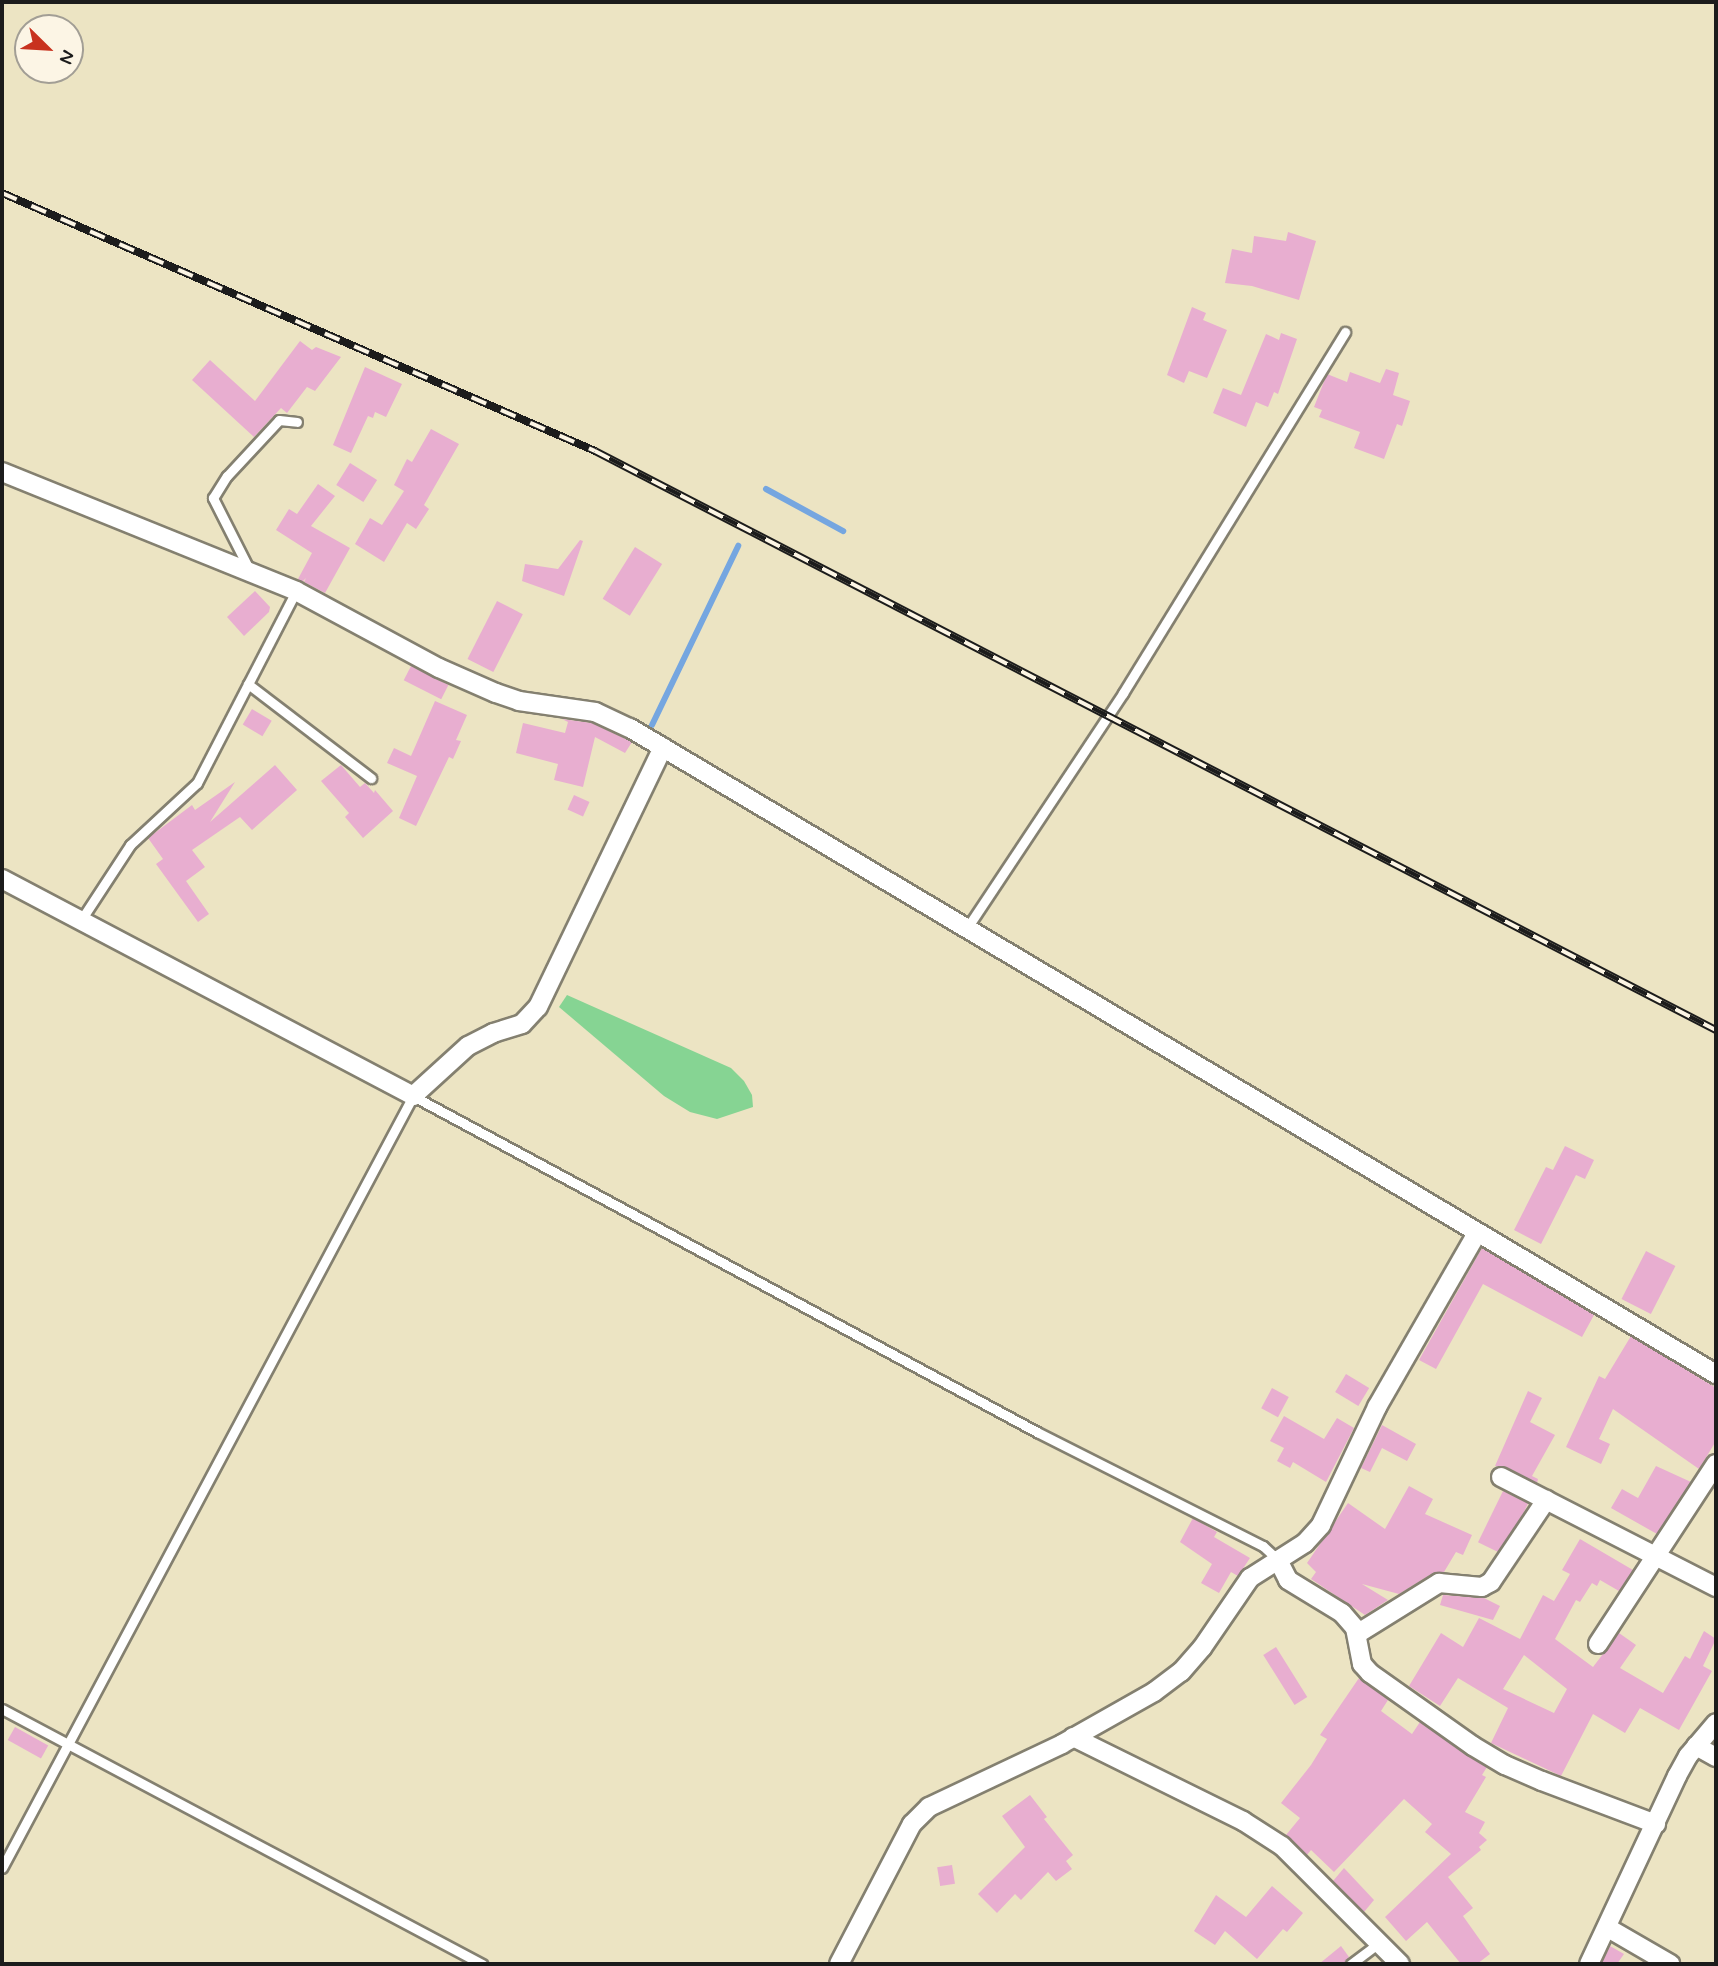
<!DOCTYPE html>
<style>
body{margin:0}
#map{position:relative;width:1718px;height:1966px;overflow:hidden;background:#ece4c3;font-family:Mynerve,sans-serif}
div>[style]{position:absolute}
.green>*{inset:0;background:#86d493}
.stream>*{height:6px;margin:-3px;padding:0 3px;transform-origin:3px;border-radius:3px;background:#75a6e0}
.building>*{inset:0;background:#e8aed0;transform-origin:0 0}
.roads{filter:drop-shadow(2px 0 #848070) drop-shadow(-2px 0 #848070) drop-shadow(0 2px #848070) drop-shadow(0 -2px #848070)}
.lane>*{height:9px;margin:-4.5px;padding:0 4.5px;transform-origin:4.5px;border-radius:4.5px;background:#fff}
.street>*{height:18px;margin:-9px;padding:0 9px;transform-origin:9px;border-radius:9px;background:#fff}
.rail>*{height:8px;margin-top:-4px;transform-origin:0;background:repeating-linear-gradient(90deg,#fcf5e5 0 16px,#1c1c1c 0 32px);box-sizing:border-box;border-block:2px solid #1c1c1c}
span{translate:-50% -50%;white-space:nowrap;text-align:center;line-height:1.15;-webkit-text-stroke:7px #fcf5e5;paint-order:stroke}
.frame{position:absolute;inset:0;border:4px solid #1c1c1c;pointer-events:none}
.north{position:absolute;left:14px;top:14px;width:70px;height:70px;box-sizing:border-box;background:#fcf5e5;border:2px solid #a29e95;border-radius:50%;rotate:114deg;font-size:19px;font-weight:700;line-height:28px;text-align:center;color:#1c1c1c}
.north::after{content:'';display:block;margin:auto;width:24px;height:32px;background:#c8321e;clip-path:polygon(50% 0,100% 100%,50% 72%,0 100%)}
</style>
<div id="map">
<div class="green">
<div style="clip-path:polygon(567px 995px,731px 1068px,744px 1081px,752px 1095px,753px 1107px,717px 1119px,690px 1112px,664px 1096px,559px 1007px)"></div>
</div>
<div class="stream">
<div style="left:766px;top:489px;width:88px;rotate:28.6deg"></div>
<div style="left:652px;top:725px;width:199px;rotate:-64.3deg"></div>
</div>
<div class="building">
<div style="clip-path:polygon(1288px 232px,1316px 241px,1299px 300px,1252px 286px,1225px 283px,1232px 249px,1252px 253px,1254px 236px,1286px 241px)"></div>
<div style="clip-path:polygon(1192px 307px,1206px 313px,1203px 320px,1227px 330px,1207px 378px,1189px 371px,1184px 383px,1167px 375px)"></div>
<div style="clip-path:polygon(1281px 333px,1297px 339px,1278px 394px,1274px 392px,1268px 407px,1256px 402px,1246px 427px,1213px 413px,1223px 388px,1241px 395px,1266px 334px,1279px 340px)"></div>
<div style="clip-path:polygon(300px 341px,312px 350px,316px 347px,341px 357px,315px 391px,307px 387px,287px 413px,281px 408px,254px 437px,192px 380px,210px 360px,255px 401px)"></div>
<div style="clip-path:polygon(365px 367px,402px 384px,386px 417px,375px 412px,373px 418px,368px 416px,351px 453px,333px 445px)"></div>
<div style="clip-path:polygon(1386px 369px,1399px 373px,1393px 395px,1410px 401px,1402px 426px,1397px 424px,1384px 459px,1354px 448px,1360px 432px,1319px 417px,1322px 410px,1314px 407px,1327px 374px,1347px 382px,1350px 372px,1380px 383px)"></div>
<div style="clip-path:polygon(431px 429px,459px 444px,424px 505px,429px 509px,416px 529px,407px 523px,384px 562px,355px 544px,370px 518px,382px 525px,404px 491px,394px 485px,407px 459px,412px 462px)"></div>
<div style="left:350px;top:463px;width:32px;height:26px;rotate:32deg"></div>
<div style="clip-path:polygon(318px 484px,335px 496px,311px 526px,350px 548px,325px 593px,304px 582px,306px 578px,302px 582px,298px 579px,312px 553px,276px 530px,289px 509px,297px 514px)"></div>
<div style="clip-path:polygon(580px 540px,583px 541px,564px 596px,522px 581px,525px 564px,558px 569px)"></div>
<div style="left:635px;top:547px;width:32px;height:61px;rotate:32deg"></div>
<div style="clip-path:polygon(255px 591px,270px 607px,269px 612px,244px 636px,227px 617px)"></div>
<div style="left:497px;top:601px;width:29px;height:65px;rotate:27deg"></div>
<div style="left:411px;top:666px;width:42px;height:16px;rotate:27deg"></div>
<div style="clip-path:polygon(435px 701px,467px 715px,456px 740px,461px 741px,453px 759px,449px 757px,416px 826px,399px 818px,417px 776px,387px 763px,394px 748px,411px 756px)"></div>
<div style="left:252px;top:709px;width:23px;height:18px;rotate:31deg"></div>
<div style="clip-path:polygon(562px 719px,592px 723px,632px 742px,625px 753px,595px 737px,583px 787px,554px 780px,558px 764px,516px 753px,523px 723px,565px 733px,568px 722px)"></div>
<div style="clip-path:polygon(275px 765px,297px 790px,252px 830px,240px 817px,192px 850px,205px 867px,186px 881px,209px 914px,198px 922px,156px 864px,163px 859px,148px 838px,192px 805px,195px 810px,235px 782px,210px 822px)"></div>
<div style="clip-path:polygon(341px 765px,360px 787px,365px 783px,374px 793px,375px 790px,393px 811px,363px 838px,345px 817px,349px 813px,321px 781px)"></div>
<div style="left:574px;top:795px;width:17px;height:16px;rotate:24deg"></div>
<div style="clip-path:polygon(1565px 1146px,1594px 1160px,1585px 1179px,1576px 1175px,1541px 1244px,1514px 1230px,1546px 1167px,1553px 1170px)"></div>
<div style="clip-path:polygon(1482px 1248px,1594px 1315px,1582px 1337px,1483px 1284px,1436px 1369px,1419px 1360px)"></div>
<div style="left:1646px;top:1251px;width:33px;height:54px;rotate:27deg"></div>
<div style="clip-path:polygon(1631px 1336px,1716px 1388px,1716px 1441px,1699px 1469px,1613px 1409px,1599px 1439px,1610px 1444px,1601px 1464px,1566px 1447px,1599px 1376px,1605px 1379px)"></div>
<div style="left:1346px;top:1374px;width:27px;height:21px;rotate:31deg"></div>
<div style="left:1272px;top:1388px;width:19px;height:23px;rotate:28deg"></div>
<div style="clip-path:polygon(1528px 1391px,1542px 1398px,1530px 1422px,1555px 1435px,1532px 1476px,1538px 1479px,1537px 1483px,1506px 1467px,1495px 1466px)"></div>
<div style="clip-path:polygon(1284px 1416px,1324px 1439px,1337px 1418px,1354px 1428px,1326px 1482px,1293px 1462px,1290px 1468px,1277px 1461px,1284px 1448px,1270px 1441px)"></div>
<div style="clip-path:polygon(1382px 1425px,1416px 1444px,1407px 1461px,1382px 1448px,1370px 1472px,1361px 1468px)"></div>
<div style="clip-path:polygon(1656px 1466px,1691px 1482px,1657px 1534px,1611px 1508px,1622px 1489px,1638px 1498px)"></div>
<div style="clip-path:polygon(1409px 1486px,1433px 1499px,1425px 1514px,1472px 1535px,1463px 1555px,1456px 1552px,1444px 1572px,1433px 1573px,1399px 1594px,1362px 1584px,1388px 1600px,1365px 1615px,1311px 1579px,1316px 1572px,1307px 1563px,1348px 1503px,1385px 1529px)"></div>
<div style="left:1503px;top:1491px;width:28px;height:57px;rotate:26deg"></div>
<div style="clip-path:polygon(1193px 1518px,1217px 1532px,1214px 1537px,1250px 1558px,1238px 1576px,1231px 1572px,1219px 1593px,1201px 1583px,1212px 1564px,1180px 1542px)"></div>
<div style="clip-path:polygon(evenodd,1580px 1539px,1633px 1570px,1619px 1591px,1600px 1580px,1597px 1586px,1592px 1583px,1580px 1602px,1576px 1600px,1555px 1639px,1593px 1667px,1619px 1633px,1636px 1645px,1620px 1668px,1663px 1693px,1685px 1656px,1690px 1659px,1704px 1631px,1716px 1639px,1703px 1666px,1712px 1671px,1679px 1730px,1640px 1708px,1625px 1733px,1593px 1714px,1561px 1776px,1491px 1743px,1508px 1708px,1458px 1678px,1440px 1706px,1409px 1686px,1441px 1633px,1463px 1647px,1479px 1618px,1520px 1639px,1543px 1595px,1554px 1601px,1570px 1574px,1562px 1570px,1580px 1539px,1524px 1655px,1567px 1689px,1554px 1713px,1503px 1689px,1524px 1655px)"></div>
<div style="clip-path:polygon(1443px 1595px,1484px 1598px,1500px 1606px,1493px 1620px,1440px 1605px)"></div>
<div style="left:1276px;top:1647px;width:59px;height:15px;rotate:58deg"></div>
<div style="clip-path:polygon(1359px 1678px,1388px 1700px,1381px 1711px,1412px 1734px,1420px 1722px,1487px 1767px,1482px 1775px,1486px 1777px,1465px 1812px,1485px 1822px,1479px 1833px,1487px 1840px,1479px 1847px,1481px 1850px,1448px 1877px,1473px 1908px,1463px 1916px,1490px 1954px,1477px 1964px,1461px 1964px,1427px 1922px,1406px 1941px,1385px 1917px,1451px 1854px,1425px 1832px,1432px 1824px,1404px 1799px,1334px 1872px,1311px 1850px,1307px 1855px,1286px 1835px,1300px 1818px,1281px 1803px,1311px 1765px,1327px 1739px,1320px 1735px)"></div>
<div style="left:15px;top:1727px;width:38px;height:15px;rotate:29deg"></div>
<div style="clip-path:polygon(1030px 1795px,1047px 1817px,1044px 1819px,1073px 1855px,1066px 1861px,1072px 1869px,1056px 1881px,1048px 1872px,1021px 1900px,1015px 1894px,997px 1913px,978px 1894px,1025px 1847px,1002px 1816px)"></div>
<div style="left:952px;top:1865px;width:19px;height:15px;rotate:81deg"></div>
<div style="clip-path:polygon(1344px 1868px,1374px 1900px,1364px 1912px,1333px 1881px)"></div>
<div style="clip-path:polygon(1272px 1886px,1303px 1913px,1287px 1932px,1283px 1929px,1257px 1959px,1225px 1931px,1215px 1945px,1194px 1931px,1216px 1895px,1246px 1917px)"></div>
<div style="clip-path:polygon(1341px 1946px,1349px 1957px,1344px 1964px,1319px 1964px)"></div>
<div style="clip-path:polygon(1610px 1946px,1624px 1954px,1617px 1964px,1601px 1964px)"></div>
</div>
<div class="roads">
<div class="lane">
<div style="left:249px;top:569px;width:80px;rotate:-116.9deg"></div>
<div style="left:213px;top:498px;width:26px;rotate:-58deg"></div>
<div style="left:227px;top:476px;width:76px;rotate:-47.1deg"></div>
<div style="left:279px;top:420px;width:18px;rotate:6deg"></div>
<div style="left:248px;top:684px;width:155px;rotate:37.4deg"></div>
<div style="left:81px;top:920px;width:90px;rotate:-56.8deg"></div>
<div style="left:130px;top:845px;width:91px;rotate:-42.8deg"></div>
<div style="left:197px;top:783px;width:216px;rotate:-62.7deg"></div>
<div style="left:967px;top:928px;width:282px;rotate:-56.4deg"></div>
<div style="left:1123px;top:693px;width:424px;rotate:-58.4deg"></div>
<div style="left:2px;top:1709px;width:544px;rotate:27.98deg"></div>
<div style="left:2px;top:1868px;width:875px;rotate:-61.97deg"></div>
<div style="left:413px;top:1096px;width:709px;rotate:28.3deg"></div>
<div style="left:1037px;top:1432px;width:253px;rotate:26.8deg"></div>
<div style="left:1263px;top:1546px;width:21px;rotate:43deg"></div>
<div style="left:1351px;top:1964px;width:35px;rotate:-37deg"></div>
</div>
<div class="street">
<div style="left:2px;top:472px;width:317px;rotate:22deg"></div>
<div style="left:296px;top:591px;width:162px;rotate:28.3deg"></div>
<div style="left:439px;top:668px;width:62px;rotate:23.7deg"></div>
<div style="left:496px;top:693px;width:24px;rotate:19deg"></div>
<div style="left:519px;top:701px;width:77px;rotate:8.2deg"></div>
<div style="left:595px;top:712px;width:38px;rotate:25deg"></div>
<div style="left:630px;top:728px;width:1264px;rotate:30.75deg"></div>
<div style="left:2px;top:879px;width:465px;rotate:27.8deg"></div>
<div style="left:413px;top:1096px;width:74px;rotate:-42.3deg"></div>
<div style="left:468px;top:1046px;width:28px;rotate:-27deg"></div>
<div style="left:493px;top:1033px;width:30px;rotate:-17deg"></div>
<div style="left:522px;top:1024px;width:23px;rotate:-47deg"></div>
<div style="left:538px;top:1007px;width:288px;rotate:-64.3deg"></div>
<div style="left:1501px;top:1477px;width:242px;rotate:27.1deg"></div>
<div style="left:1278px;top:1560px;width:22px;rotate:63deg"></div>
<div style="left:1288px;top:1580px;width:63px;rotate:31.4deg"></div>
<div style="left:1342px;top:1613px;width:20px;rotate:49deg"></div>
<div style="left:1355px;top:1628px;width:37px;rotate:79deg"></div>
<div style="left:1362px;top:1664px;width:12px;rotate:48deg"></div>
<div style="left:1370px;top:1673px;width:126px;rotate:35.3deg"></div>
<div style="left:1473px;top:1746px;width:37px;rotate:31deg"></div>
<div style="left:1505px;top:1765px;width:40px;rotate:23.4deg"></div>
<div style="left:1542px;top:1781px;width:122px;rotate:20.7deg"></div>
<div style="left:1357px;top:1634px;width:97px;rotate:-31.9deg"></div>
<div style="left:1439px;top:1583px;width:43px;rotate:5.3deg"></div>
<div style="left:1482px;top:1587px;width:10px;rotate:-29deg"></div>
<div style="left:1491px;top:1582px;width:99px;rotate:-56.1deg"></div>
<div style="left:1598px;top:1644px;width:215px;rotate:-56.8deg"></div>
<div style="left:1073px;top:1737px;width:190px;rotate:26.3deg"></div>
<div style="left:1243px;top:1821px;width:46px;rotate:32.7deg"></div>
<div style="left:1282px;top:1846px;width:167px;rotate:45deg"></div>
<div style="left:1696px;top:1746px;width:23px;rotate:29deg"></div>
<div style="left:1608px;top:1928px;width:72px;rotate:30.1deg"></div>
<div style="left:839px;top:1964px;width:158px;rotate:-62.5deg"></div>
<div style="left:912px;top:1824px;width:24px;rotate:-45deg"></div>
<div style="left:929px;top:1807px;width:147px;rotate:-25.3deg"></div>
<div style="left:1062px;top:1744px;width:106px;rotate:-29.5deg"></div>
<div style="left:1154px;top:1692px;width:34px;rotate:-37deg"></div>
<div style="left:1181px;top:1672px;width:32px;rotate:-49deg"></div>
<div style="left:1202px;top:1648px;width:85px;rotate:-55.6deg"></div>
<div style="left:1250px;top:1578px;width:65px;rotate:-32.5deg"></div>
<div style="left:1305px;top:1543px;width:24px;rotate:-48deg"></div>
<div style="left:1321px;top:1525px;width:131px;rotate:-64.6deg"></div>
<div style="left:1377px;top:1407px;width:201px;rotate:-60.1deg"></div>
<div style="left:1589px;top:1964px;width:208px;rotate:-64.9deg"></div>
<div style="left:1677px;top:1776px;width:23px;rotate:-61deg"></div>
<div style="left:1688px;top:1756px;width:43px;rotate:-49.7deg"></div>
</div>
</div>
<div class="rail">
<div style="left:2px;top:193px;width:647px;rotate:23.51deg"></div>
<div style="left:595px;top:451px;width:1262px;rotate:27.32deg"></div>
</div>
<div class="frame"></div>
<div class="north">N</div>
</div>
